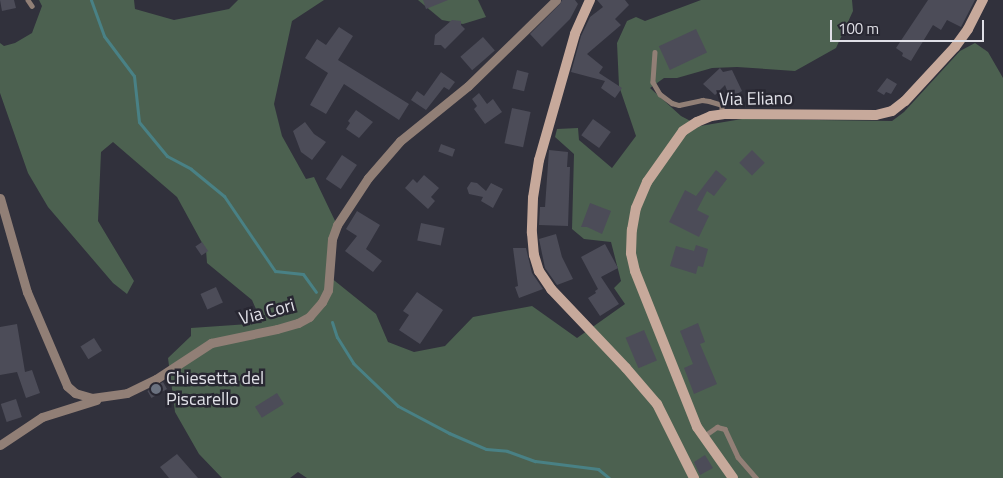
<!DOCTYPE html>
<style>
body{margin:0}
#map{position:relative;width:1003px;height:478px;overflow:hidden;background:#31313c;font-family:"Titillium Web",sans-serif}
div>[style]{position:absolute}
.green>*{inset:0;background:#4c6150}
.stream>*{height:3px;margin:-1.5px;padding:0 1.5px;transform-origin:1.5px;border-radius:1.5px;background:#498185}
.building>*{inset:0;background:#4c4c58;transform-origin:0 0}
.lane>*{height:4.5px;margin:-2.25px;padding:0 2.25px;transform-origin:2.25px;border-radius:2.25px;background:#917f76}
.street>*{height:9px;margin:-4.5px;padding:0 4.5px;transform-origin:4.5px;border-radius:4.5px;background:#917f76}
.secondary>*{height:10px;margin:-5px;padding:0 5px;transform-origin:5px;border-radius:5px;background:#c7a99b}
.dots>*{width:14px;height:14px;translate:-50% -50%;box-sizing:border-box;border:2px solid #282732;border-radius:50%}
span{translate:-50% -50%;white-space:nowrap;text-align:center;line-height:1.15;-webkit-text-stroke:5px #282732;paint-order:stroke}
.street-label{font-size:18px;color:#e0e0e7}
.poi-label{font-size:18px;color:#e0e0e7}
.left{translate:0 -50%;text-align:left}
.scale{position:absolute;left:830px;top:20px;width:154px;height:22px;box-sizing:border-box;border:2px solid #e0e0e7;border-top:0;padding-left:6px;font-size:15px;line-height:18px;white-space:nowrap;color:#e0e0e7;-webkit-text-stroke:4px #282732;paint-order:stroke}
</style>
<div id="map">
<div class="green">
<div style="clip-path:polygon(39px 0,134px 0,135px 9px,174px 20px,229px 9px,238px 0,324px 0,292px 21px,274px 104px,282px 136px,306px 179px,314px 177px,337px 225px,330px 277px,376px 314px,388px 342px,414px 352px,445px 346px,473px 317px,532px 306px,577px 338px,625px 304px,614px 288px,621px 281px,611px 242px,584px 239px,572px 229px,574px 154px,555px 137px,557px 129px,578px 128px,579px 140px,612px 168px,636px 136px,619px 86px,617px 43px,627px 21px,636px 17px,645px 21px,701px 0,852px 0,853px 11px,836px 48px,795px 71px,737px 67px,712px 68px,677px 78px,664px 78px,650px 88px,681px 116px,700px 126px,742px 119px,892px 121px,904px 112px,960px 51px,975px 43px,988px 52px,1003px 78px,1003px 478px,307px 478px,298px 472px,290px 478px,222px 478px,199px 454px,175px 412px,168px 358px,191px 336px,191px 328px,262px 323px,252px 300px,207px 263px,206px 250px,177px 197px,113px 142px,101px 152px,98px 221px,134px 281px,127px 294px,113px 283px,48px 207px,28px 173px,0 93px,0 43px,4px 46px,15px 43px,32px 33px,42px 6px)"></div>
<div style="clip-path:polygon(418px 0,478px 0,486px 17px,463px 24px,442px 20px)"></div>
</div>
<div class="stream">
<div style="left:91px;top:0;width:38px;rotate:70deg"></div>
<div style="left:104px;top:36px;width:50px;rotate:53.1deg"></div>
<div style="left:134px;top:76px;width:46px;rotate:83.8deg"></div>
<div style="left:139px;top:122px;width:44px;rotate:50.5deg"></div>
<div style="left:167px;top:156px;width:27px;rotate:28deg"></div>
<div style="left:191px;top:169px;width:43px;rotate:39.3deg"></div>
<div style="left:224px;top:196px;width:91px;rotate:55.8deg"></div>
<div style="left:275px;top:271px;width:28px;rotate:6deg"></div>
<div style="left:303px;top:274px;width:22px;rotate:54deg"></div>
<div style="left:332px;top:322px;width:16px;rotate:72deg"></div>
<div style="left:337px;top:337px;width:31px;rotate:58deg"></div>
<div style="left:353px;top:363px;width:62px;rotate:43.7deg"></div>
<div style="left:398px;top:406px;width:58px;rotate:27.9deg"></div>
<div style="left:449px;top:433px;width:40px;rotate:23.4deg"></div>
<div style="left:486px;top:449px;width:21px;rotate:5deg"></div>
<div style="left:507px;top:451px;width:30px;rotate:20deg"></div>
<div style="left:535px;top:461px;width:64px;rotate:7.2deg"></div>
<div style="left:598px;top:469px;width:14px;rotate:39deg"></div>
</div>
<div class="building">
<div style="clip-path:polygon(0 0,14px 0,16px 8px,2px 11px)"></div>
<div style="clip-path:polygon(423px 0,448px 0,426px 9px)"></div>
<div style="clip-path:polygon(562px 0,575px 0,578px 4px,570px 19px,542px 47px,530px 34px,560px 4px)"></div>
<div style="clip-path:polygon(597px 0,625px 0,629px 5px,615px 19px,621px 25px,587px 54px,603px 67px,599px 73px,622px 88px,615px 98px,601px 88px,605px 81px,571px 72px,581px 36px,590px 17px,603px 7px)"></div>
<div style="clip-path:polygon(928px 0,975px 0,961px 27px,947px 20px,941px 30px,933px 25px,911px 61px,902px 56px,903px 53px,896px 48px)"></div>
<div style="clip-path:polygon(452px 20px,461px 21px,461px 25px,465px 29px,445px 49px,441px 45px,434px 45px,435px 35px)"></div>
<div style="clip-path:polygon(339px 27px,353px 36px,338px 60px,409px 104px,399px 120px,344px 84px,326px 114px,310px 105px,328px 73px,305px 58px,317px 39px,326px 45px)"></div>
<div style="left:696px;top:29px;width:26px;height:41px;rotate:65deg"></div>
<div style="left:483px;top:37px;width:18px;height:30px;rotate:49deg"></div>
<div style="clip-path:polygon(720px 68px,723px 72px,732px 70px,742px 91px,730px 98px,725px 85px,715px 95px,703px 84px)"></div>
<div style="left:517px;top:70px;width:12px;height:19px;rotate:14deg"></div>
<div style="clip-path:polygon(441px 72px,455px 82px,449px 90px,444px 87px,426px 110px,411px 100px,417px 91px,424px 96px)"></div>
<div style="clip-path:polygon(887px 78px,897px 84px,891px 94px,886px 92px,884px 95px,877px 91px)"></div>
<div style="clip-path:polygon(479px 93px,487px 104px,493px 99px,502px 112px,485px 124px,474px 109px,477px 106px,472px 99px)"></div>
<div style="left:512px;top:108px;width:19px;height:36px;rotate:12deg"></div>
<div style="clip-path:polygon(356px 110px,373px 122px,359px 138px,346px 129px,350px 123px,348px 121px)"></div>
<div style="left:593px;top:119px;width:22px;height:20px;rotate:36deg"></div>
<div style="clip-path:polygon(305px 122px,314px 134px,326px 142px,312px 160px,301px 152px,293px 131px)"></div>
<div style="left:441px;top:144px;width:15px;height:8px;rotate:20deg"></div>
<div style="clip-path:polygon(549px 150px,568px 152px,567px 167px,570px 167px,568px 226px,539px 225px,540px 207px,545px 207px)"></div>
<div style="left:752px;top:150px;width:18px;height:18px;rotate:45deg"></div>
<div style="left:342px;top:155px;width:18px;height:29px;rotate:34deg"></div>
<div style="clip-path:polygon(716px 170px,727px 179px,714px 196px,707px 191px,697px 210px,709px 216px,699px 237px,669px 222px,685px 190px,696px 196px)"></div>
<div style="clip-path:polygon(424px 175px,439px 188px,431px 197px,435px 201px,428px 209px,405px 188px,413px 179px,417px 183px)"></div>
<div style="clip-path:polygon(471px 182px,477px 183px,486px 191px,491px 183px,503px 189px,493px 208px,481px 201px,483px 197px,469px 194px,467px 188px)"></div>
<div style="clip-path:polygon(590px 203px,611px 211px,602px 234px,587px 227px,581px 227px)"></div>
<div style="clip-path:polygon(357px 211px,380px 225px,366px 249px,382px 261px,373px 272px,345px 251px,357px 236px,346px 229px)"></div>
<div style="left:421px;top:223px;width:24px;height:18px;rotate:12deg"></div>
<div style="clip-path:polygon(556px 234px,562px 257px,573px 279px,557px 285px,545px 268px,539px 239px)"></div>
<div style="left:202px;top:242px;width:11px;height:8px;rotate:56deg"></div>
<div style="clip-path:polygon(605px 244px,618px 268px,601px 277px,619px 304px,600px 316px,588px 298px,596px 293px,595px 291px,598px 289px,581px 257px)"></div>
<div style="clip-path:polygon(696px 245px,708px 249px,703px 267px,698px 266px,696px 274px,670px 266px,676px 246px,694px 251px)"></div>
<div style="clip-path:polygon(513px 248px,526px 248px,532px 273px,543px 289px,519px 298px,515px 287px,518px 286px)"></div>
<div style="left:216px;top:287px;width:17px;height:17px;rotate:66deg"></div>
<div style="clip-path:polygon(417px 292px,443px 310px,420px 344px,399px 330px,409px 315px,403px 311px)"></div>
<div style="clip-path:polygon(698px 323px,705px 342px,700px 344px,717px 384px,694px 394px,684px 368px,693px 364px,680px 331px)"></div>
<div style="clip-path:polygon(17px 324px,25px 372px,32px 370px,40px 393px,26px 398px,17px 372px,0 375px,0 327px)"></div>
<div style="left:644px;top:330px;width:33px;height:20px;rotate:67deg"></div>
<div style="left:94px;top:338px;width:15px;height:16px;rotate:58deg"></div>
<div style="left:163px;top:382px;width:8px;height:18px;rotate:60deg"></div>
<div style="left:277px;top:393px;width:13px;height:26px;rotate:58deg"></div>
<div style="left:16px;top:399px;width:19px;height:16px;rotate:72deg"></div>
<div style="clip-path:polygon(177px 454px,198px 478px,169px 478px,160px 467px)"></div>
<div style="clip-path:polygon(705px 455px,713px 468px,700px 475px,694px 462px)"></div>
</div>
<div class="lane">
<div style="left:28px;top:0;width:7px;rotate:56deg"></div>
<div style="left:655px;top:52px;width:30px;rotate:94deg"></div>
<div style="left:653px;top:82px;width:14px;rotate:60deg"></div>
<div style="left:660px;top:94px;width:15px;rotate:37deg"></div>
<div style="left:672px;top:103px;width:7px;rotate:16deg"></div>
<div style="left:679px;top:105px;width:24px;rotate:-12deg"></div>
<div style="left:702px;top:100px;width:7px;rotate:8deg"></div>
<div style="left:709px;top:101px;width:14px;rotate:17deg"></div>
<div style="left:722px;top:105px;width:9px;rotate:90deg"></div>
<div style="left:704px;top:436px;width:16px;rotate:-35deg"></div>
<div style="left:717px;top:427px;width:8px;rotate:14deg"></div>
<div style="left:725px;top:429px;width:31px;rotate:65deg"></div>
<div style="left:738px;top:457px;width:28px;rotate:49deg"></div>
</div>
<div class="street">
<div style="left:0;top:198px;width:98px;rotate:74deg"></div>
<div style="left:27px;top:292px;width:102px;rotate:66.9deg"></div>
<div style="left:67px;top:386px;width:11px;rotate:41deg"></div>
<div style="left:75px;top:393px;width:18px;rotate:16deg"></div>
<div style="left:92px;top:398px;width:35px;rotate:-8deg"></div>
<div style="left:127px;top:393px;width:32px;rotate:-26deg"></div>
<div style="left:156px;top:379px;width:66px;rotate:-33.2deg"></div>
<div style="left:211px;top:343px;width:67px;rotate:-12deg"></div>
<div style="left:277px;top:329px;width:22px;rotate:-16deg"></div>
<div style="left:298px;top:323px;width:13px;rotate:-29deg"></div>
<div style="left:309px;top:317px;width:20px;rotate:-49deg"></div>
<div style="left:322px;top:302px;width:13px;rotate:-63deg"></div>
<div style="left:328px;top:290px;width:51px;rotate:-85.5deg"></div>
<div style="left:332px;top:239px;width:15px;rotate:-70deg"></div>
<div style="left:337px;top:225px;width:56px;rotate:-56.6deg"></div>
<div style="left:368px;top:178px;width:49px;rotate:-49.1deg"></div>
<div style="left:400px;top:141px;width:87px;rotate:-39deg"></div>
<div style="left:468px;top:86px;width:123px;rotate:-44.3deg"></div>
<div style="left:0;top:445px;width:50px;rotate:-33.7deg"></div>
<div style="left:42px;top:417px;width:57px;rotate:-17.5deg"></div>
</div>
<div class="secondary">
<div style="left:590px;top:0;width:37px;rotate:114deg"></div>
<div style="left:575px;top:34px;width:131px;rotate:105.9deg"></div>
<div style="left:539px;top:160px;width:38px;rotate:99deg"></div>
<div style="left:533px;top:198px;width:35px;rotate:92deg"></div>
<div style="left:532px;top:233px;width:22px;rotate:85deg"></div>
<div style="left:534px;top:255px;width:17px;rotate:73deg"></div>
<div style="left:539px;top:271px;width:22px;rotate:56deg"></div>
<div style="left:551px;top:289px;width:109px;rotate:46.5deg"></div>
<div style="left:626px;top:368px;width:48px;rotate:49.3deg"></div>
<div style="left:657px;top:404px;width:83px;rotate:63.4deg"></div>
<div style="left:733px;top:478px;width:62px;rotate:-125.2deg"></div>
<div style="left:697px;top:427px;width:168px;rotate:-111.7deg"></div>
<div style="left:635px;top:271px;width:18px;rotate:-103deg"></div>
<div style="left:631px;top:253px;width:23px;rotate:-88deg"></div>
<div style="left:632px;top:230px;width:22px;rotate:-80deg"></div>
<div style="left:636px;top:208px;width:28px;rotate:-67deg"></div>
<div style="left:647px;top:182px;width:62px;rotate:-54.8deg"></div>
<div style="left:683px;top:131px;width:17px;rotate:-33deg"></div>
<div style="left:697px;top:122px;width:15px;rotate:-23deg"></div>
<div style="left:711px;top:116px;width:15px;rotate:-8deg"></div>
<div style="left:726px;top:114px;width:150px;rotate:0.4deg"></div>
<div style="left:876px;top:115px;width:16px;rotate:-14deg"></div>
<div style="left:892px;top:111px;width:16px;rotate:-38deg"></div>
<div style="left:905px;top:101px;width:74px;rotate:-47.2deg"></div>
<div style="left:955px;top:47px;width:22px;rotate:-54deg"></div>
<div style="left:968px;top:29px;width:33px;rotate:-63deg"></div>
</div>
<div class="dots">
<div style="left:156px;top:389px;background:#6b7280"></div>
</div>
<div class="street-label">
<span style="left:756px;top:99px;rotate:-1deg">Via Eliano</span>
<span style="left:267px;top:312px;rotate:-15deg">Via Cori</span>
</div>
<div class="poi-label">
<span class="left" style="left:166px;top:389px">Chiesetta del<br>Piscarello</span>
</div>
<div class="scale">100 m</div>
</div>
